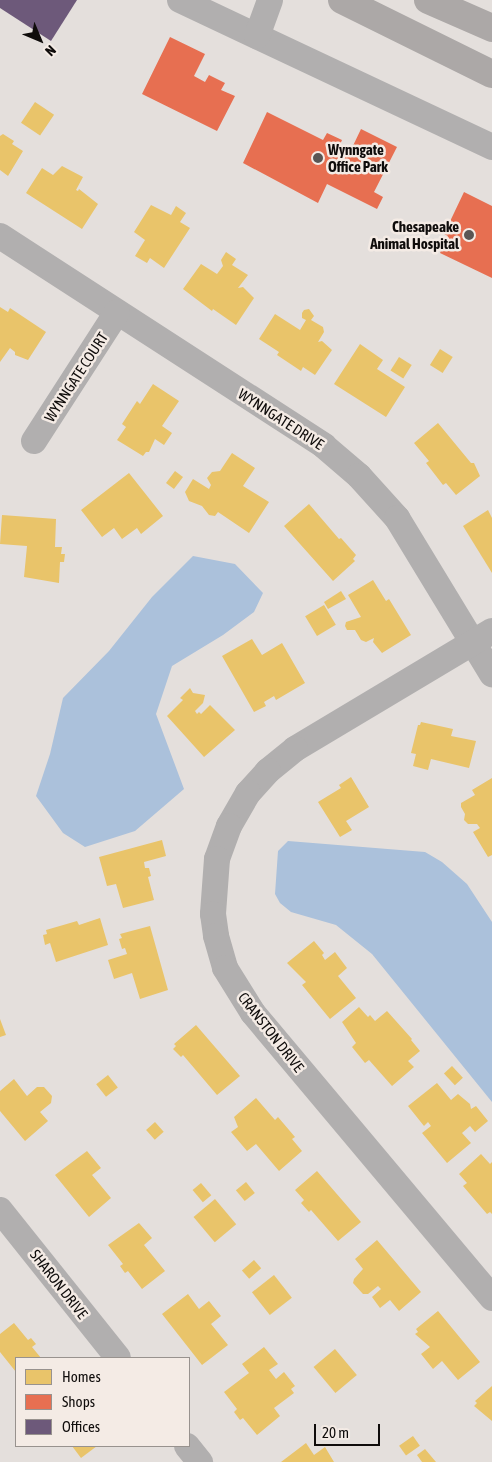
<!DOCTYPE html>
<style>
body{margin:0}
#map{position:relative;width:492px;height:1462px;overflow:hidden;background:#e4dfdc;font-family:"Asap Condensed",sans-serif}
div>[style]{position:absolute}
.water>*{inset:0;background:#abc1db}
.homes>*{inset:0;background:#e9c46a;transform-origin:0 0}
.shops>*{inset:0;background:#e76f51}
.offices>*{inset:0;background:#6d597a}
.minor>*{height:26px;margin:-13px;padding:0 13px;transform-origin:13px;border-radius:13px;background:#b1afaf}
.major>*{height:28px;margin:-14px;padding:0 14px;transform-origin:14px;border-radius:14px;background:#aca8a7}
.dots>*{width:14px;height:14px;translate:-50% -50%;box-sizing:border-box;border:2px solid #f4ebe5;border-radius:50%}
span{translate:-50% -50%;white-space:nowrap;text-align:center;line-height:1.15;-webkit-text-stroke:5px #f4ebe5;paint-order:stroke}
.poi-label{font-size:15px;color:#0f0c0b;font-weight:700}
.left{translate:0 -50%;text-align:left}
.right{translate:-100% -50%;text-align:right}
.street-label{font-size:15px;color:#0f0c0b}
.legend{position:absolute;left:15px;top:1357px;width:175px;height:90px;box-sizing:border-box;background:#f4ebe5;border:1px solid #98928e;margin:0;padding:6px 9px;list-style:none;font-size:15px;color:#0f0c0b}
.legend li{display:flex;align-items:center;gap:10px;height:25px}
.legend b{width:25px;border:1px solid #98928e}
.north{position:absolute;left:15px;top:15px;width:50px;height:50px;-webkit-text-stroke:4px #f4ebe5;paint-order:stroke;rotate:135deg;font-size:14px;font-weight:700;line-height:20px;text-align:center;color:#0f0c0b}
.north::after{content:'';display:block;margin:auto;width:18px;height:22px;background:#0f0c0b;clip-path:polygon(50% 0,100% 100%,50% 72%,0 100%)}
.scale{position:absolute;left:314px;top:1424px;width:66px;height:22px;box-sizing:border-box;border:2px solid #0f0c0b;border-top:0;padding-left:6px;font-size:15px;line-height:18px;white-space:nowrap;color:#0f0c0b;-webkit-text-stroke:4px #f4ebe5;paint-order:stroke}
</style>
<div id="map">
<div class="water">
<div style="clip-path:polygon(193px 556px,235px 564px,263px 593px,254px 612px,223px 635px,172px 666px,156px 714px,184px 789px,135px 831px,85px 847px,63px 833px,36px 796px,50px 754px,63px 698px,109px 651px,152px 597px)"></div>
<div style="clip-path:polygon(288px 841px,425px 852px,442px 862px,467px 884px,492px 922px,492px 1102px,372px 954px,336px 925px,291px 912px,280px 903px,275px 894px,278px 851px)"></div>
</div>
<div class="homes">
<div style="left:35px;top:102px;width:23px;height:25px;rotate:34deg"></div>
<div style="clip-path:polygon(3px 134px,14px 141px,12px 144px,23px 151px,8px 176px,0 170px,0 136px)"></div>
<div style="clip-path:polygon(62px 166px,83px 177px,76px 190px,78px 191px,79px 189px,98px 204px,82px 229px,26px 193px,42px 168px,53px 175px)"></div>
<div style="clip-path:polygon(151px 205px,171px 215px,176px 206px,186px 213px,180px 222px,190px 228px,164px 268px,150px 258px,147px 263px,135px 256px,145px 240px,134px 232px)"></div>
<div style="clip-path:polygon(226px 252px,236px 259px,232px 265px,248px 275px,238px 288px,243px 287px,254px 298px,236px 325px,213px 309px,212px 311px,183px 289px,201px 264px,217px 274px,223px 266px,221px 260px)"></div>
<div style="clip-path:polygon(0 307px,8px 312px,10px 308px,46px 332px,28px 360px,15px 355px,15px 352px,10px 348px,0 362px)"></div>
<div style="clip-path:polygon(309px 309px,314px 316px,311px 320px,323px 327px,324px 332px,318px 342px,322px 341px,332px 350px,315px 375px,303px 367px,301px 371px,277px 355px,279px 352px,259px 339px,275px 314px,300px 330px,306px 320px,302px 318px,302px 313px,304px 310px)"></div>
<div style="clip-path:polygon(360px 344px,383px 360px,377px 369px,405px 387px,386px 417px,334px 384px)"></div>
<div style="left:440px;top:349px;width:15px;height:19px;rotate:32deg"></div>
<div style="left:399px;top:357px;width:15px;height:16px;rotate:32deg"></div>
<div style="clip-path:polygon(153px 384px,179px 401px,162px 426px,172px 433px,164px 445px,155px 439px,149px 452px,146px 452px,143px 456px,117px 440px,126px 427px,122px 424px,137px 401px,140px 404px)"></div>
<div style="clip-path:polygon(438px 423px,471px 463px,474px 463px,480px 476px,456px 495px,446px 483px,443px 485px,426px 463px,429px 461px,414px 443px)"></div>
<div style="clip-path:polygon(232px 453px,255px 468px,243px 486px,269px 502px,249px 533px,218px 512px,215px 516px,209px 515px,202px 506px,189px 501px,185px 492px,193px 479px,209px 489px,211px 485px,207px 478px,212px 472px,220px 471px)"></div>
<div style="left:175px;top:471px;width:10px;height:15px;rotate:37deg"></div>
<div style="clip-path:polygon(129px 473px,163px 516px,141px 534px,137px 528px,122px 539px,114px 528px,102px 537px,81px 510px)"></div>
<div style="clip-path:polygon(309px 504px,339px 539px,341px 538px,356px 555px,353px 559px,355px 561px,333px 581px,284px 526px)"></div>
<div style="clip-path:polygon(488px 510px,492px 518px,492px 573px,463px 526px)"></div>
<div style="clip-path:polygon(2px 515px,56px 519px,55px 547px,62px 547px,61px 554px,65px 554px,64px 562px,60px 562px,59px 583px,24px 577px,27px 546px,0 544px)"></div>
<div style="clip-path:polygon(373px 580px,386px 601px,389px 599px,411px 635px,382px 653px,373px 642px,374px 638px,366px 642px,361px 640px,355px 630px,347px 630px,345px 626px,346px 622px,361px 617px,348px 595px)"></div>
<div style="clip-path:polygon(341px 591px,346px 599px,328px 609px,324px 602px)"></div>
<div style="left:324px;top:605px;width:23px;height:22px;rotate:59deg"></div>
<div style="clip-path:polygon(252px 639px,262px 655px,282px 643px,305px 683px,276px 700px,274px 696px,264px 702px,266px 706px,254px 712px,222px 656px)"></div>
<div style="clip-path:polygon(190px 688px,193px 693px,205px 695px,203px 703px,195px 711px,197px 714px,199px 712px,201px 714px,210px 705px,235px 730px,204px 757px,167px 716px,183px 700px,180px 698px)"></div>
<div style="clip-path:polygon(421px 722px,453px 729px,451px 736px,476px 741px,469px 768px,431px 759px,428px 770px,413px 766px,416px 754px,411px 753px,418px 725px,420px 725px)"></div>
<div style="clip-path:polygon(351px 777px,369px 807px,346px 821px,352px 830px,340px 837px,318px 802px,341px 788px,339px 785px)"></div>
<div style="clip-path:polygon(492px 778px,492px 855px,488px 857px,473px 832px,480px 828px,477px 824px,468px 824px,464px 820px,465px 814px,461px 807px,461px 803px,475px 795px,472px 790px)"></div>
<div style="clip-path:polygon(162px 840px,166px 856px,144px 862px,145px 868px,149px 868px,151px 876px,148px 877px,154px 900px,123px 908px,116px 884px,107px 886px,99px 857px)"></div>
<div style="clip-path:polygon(100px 918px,108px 945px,56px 962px,50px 943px,45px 945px,43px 935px,47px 934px,46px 930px,77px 921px,79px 925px)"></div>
<div style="clip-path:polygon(150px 926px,168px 990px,140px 999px,132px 973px,114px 979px,108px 960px,127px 954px,125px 948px,122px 949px,119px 939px,122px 938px,120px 934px)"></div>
<div style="clip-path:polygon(314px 941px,324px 953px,322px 955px,325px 960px,335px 952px,347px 968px,338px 976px,356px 998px,330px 1019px,302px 985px,306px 982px,287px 963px)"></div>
<div style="clip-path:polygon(359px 1007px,368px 1017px,370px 1015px,375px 1021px,387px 1011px,412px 1039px,411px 1040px,420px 1051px,408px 1061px,414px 1067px,392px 1086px,369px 1060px,365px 1063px,352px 1047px,356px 1043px,342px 1022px)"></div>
<div style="clip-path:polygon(0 1019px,6px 1035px,0 1037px)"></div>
<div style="clip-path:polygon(196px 1025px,240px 1076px,217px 1095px,183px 1055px,181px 1057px,173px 1049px,176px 1046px,174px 1044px)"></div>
<div style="left:452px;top:1066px;width:16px;height:11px;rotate:47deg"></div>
<div style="left:108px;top:1075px;width:16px;height:15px;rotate:52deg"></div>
<div style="clip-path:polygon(14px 1079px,27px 1096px,37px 1087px,44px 1087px,52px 1096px,51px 1103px,40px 1112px,48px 1121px,25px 1141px,0 1111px,0 1091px)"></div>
<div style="clip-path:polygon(437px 1083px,451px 1100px,458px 1094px,470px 1104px,471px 1109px,476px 1106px,488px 1121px,475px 1132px,470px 1126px,462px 1133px,471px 1143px,447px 1163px,422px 1133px,431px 1126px,428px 1122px,424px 1126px,408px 1106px)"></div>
<div style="clip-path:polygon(256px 1098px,275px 1120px,278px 1117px,295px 1137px,292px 1139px,302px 1151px,279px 1171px,256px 1144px,247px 1151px,231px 1132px,238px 1127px,234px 1117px)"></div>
<div style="left:155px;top:1122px;width:13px;height:12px;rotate:48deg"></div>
<div style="clip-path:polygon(87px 1151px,101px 1168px,92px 1175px,111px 1198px,89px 1217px,55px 1175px)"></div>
<div style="clip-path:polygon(481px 1154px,490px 1164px,492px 1162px,492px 1214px,490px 1212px,487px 1214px,463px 1186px,467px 1183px,459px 1174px)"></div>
<div style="clip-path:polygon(317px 1171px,361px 1222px,338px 1241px,311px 1210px,309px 1212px,301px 1203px,304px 1200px,295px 1190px)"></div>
<div style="left:246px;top:1182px;width:14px;height:13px;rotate:51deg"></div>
<div style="left:201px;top:1183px;width:16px;height:11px;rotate:50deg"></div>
<div style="left:215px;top:1199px;width:33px;height:28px;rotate:50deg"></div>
<div style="clip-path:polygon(139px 1223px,152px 1238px,144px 1245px,165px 1271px,142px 1289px,128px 1271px,125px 1273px,120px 1266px,123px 1264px,108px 1245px)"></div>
<div style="clip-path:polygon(377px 1240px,421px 1292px,399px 1311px,390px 1300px,380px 1308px,372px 1297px,381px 1289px,378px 1286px,368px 1294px,363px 1294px,353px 1283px,354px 1279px,363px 1269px,355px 1259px)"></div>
<div style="left:254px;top:1260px;width:11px;height:16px;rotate:49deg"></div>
<div style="left:274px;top:1275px;width:29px;height:28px;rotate:52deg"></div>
<div style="clip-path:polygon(188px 1294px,199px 1309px,209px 1301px,221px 1316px,211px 1324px,228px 1345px,202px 1365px,162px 1314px)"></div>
<div style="clip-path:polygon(438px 1311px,480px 1362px,458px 1380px,442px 1361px,433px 1369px,421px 1354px,430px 1347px,415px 1334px,418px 1332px,416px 1329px)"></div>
<div style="clip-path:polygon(14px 1323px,28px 1340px,31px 1338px,36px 1344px,32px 1347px,41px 1358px,16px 1358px,16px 1372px,0 1352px,0 1334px)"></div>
<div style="clip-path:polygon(264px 1347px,278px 1364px,269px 1370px,276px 1379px,284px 1372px,295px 1386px,291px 1389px,294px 1393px,274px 1408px,280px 1416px,257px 1435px,243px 1418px,240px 1420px,234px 1412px,237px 1409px,224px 1392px,249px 1373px,242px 1364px)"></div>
<div style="left:335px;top:1349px;width:34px;height:28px;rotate:50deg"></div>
<div style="clip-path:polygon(492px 1386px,492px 1421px,474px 1406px,477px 1403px,475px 1401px)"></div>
<div style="left:413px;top:1436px;width:12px;height:17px;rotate:55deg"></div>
<div style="clip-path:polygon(306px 1443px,314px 1455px,325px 1447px,334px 1462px,281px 1462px)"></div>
<div style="clip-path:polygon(72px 1446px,97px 1446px,81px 1458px)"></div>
<div style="clip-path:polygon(425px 1449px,436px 1462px,422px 1462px,417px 1455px)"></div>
</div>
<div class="shops">
<div style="clip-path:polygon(170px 37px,205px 54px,194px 76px,205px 82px,209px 75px,225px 83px,221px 90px,235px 96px,217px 131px,142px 94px)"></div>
<div style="clip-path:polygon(267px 112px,323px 140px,327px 133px,342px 140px,339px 147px,350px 152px,361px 129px,397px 147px,374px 192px,383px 197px,377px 209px,327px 184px,318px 203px,243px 163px)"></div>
<div style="clip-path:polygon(464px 192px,492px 206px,492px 278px,440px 253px,448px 236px,444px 234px)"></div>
</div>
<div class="offices">
<div style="clip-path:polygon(0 0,77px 0,51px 41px,0 8px)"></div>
</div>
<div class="minor">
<div style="left:180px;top:0;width:345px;rotate:25.2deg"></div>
<div style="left:257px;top:36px;width:38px;rotate:-70deg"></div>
<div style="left:0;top:236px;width:386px;rotate:32.9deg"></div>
<div style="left:324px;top:446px;width:46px;rotate:40.6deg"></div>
<div style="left:359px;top:476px;width:57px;rotate:47.9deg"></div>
<div style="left:397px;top:518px;width:183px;rotate:58.7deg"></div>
<div style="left:34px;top:441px;width:153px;rotate:-57.2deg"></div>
<div style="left:492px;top:631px;width:230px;rotate:149.1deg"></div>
<div style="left:295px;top:749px;width:35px;rotate:141deg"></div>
<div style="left:268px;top:771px;width:30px;rotate:132deg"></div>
<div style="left:248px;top:793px;width:38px;rotate:120deg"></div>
<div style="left:229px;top:826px;width:35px;rotate:110deg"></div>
<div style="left:217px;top:859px;width:55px;rotate:94.2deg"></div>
<div style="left:213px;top:914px;width:22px;rotate:82deg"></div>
<div style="left:216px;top:936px;width:33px;rotate:74deg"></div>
<div style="left:225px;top:968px;width:53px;rotate:58.1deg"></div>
<div style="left:253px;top:1013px;width:372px;rotate:50deg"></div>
<div style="left:0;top:1210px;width:189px;rotate:51.4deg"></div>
<div style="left:187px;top:1446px;width:21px;rotate:51deg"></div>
</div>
<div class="major">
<div style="left:342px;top:0;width:167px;rotate:26.3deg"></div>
<div style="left:428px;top:0;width:70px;rotate:23.6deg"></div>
</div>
<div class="dots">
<div style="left:318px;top:158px;background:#5a5654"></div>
<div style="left:469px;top:235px;background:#5a5654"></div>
</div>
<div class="poi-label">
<span class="left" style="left:328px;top:158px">Wynngate<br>Office Park</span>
<span class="right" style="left:459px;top:235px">Chesapeake<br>Animal Hospital</span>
</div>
<div class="street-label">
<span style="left:76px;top:377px;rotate:-57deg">WYNNGATE COURT</span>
<span style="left:281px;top:419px;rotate:33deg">WYNNGATE DRIVE</span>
<span style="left:271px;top:1032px;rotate:52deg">CRANSTON DRIVE</span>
<span style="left:59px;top:1284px;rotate:52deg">SHARON DRIVE</span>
</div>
<ul class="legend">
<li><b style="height:14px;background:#e9c46a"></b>Homes</li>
<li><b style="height:14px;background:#e76f51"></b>Shops</li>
<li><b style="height:14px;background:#6d597a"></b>Offices</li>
</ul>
<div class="north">N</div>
<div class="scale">20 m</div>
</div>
